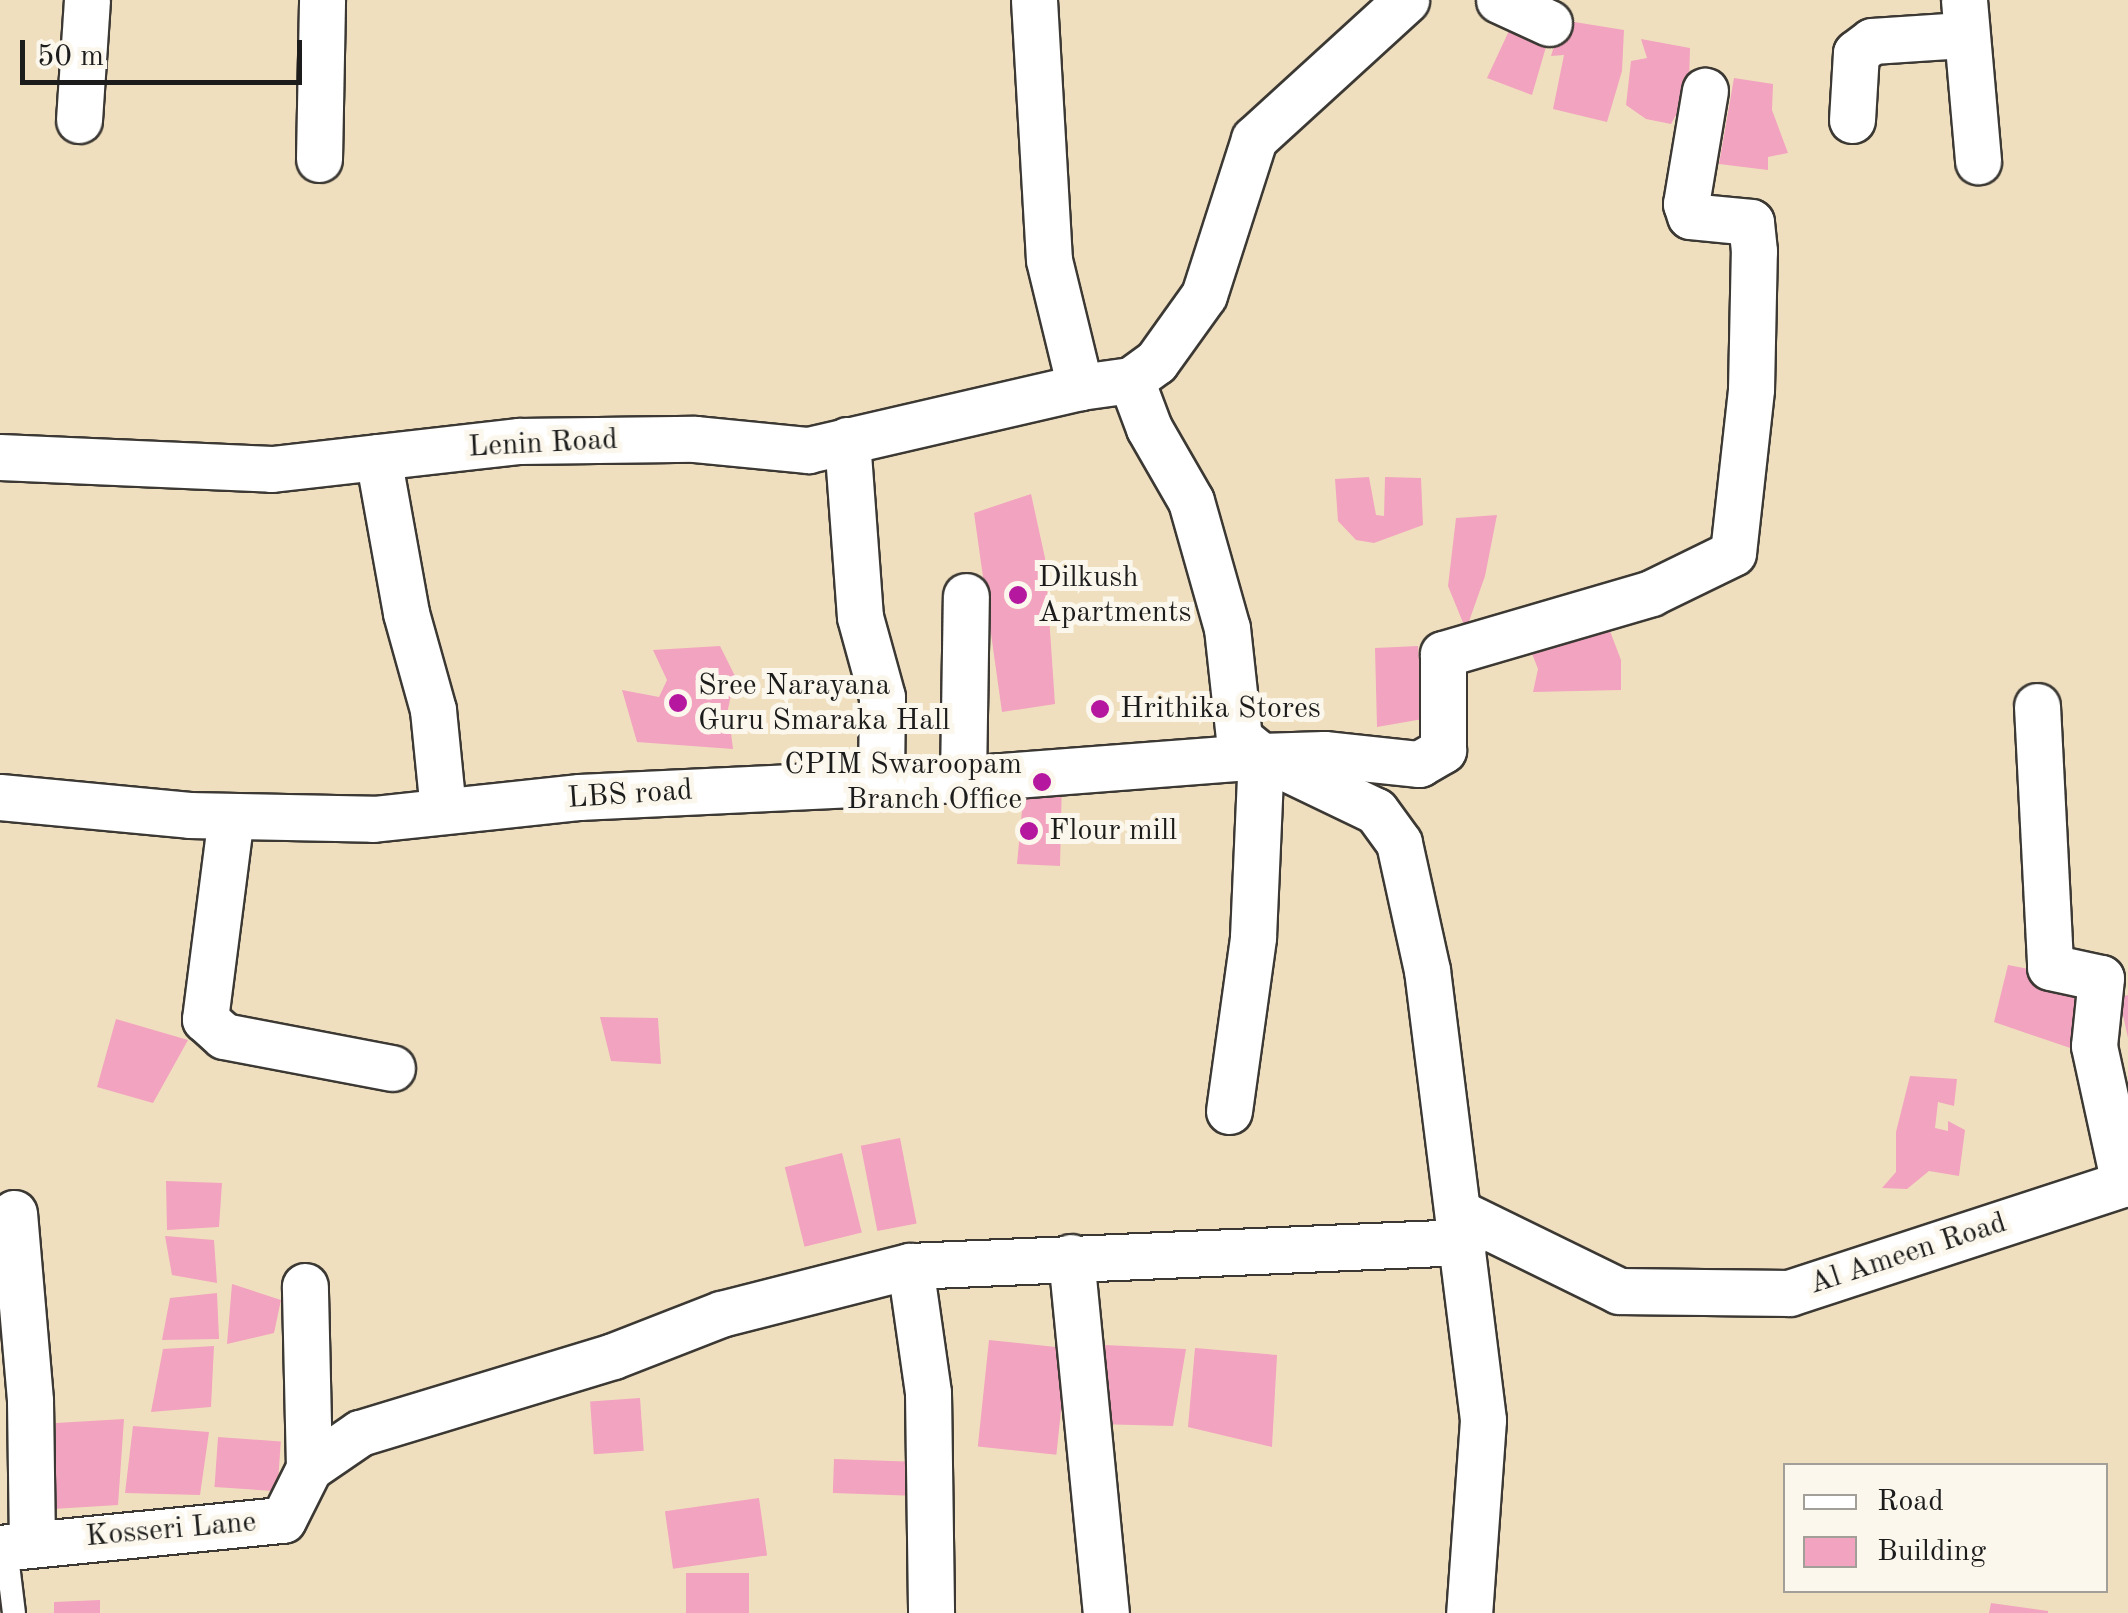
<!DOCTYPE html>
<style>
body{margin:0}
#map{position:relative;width:2128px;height:1613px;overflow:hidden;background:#f0dfbf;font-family:"Old Standard TT",serif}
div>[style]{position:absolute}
.building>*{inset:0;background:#f2a3bf;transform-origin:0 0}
.roads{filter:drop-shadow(2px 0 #3c3934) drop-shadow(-2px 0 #3c3934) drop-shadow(0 2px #3c3934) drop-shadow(0 -2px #3c3934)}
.lane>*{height:22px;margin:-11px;padding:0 11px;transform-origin:11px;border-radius:11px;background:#fff}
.street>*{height:45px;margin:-22.5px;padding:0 22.5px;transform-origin:22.5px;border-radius:22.5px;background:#fff}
.dots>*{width:28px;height:28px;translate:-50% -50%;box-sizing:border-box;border:5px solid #fbf7ec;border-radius:50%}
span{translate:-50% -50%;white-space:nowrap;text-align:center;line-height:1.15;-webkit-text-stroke:10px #fbf7ec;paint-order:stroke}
.street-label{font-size:30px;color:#1c1c1c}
.poi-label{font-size:30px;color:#1c1c1c}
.left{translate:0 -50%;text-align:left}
.right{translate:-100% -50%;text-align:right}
.legend{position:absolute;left:1783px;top:1463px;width:325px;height:130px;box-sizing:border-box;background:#fbf7ec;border:2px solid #a29f99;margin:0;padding:12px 18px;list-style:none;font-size:30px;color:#1c1c1c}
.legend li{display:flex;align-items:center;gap:20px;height:50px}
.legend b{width:50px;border:2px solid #a29f99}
.scale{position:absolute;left:20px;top:40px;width:282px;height:45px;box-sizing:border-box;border:5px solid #1c1c1c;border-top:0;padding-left:12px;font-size:30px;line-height:35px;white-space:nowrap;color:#1c1c1c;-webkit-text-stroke:8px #fbf7ec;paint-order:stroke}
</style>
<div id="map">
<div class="building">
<div style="clip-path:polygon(1514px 20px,1548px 40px,1532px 95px,1487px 78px)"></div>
<div style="clip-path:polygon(1562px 20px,1624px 30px,1622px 71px,1607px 122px,1553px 109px,1564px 55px,1551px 56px)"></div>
<div style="clip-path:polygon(1641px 39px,1690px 48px,1688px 123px,1676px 115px,1671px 124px,1646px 119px,1626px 105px,1631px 61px,1647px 58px)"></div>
<div style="clip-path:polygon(1734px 78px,1773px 84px,1772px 110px,1788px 153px,1768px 157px,1768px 170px,1719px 164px)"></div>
<div style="clip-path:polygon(1369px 477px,1376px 515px,1384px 516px,1385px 477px,1421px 478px,1423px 525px,1374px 543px,1356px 540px,1338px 521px,1335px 479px)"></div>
<div style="clip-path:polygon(1031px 494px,1045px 558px,1055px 704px,1002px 712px,974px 513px)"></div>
<div style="clip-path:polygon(1497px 515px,1485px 576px,1466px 630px,1448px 586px,1456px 518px)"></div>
<div style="clip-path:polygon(1610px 631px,1621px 660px,1621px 690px,1533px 692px,1538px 669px,1529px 646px)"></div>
<div style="clip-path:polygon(720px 646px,735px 676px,728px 709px,733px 749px,637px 742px,622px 690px,659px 697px,667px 680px,653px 650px)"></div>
<div style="clip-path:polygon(1418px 646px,1423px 719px,1377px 727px,1375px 648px)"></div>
<div style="clip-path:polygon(1025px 778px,1062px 780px,1060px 866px,1017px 864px)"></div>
<div style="clip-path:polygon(2008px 965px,2091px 981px,2079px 1051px,1994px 1022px)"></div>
<div style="clip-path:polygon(2128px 995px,2128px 1038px,2119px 997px)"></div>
<div style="clip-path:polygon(600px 1017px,658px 1018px,661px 1064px,611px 1061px)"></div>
<div style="clip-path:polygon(116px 1019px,188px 1040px,153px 1103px,97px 1087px)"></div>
<div style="clip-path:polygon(1910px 1076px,1957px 1079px,1954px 1106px,1938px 1102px,1935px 1128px,1948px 1131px,1948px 1121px,1965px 1130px,1959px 1176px,1929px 1171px,1907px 1189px,1882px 1188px,1896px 1172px,1896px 1132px)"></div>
<div style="left:900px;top:1138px;width:87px;height:40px;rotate:79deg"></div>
<div style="left:842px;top:1153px;width:82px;height:59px;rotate:76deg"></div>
<div style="clip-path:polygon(166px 1181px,222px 1183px,219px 1227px,167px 1230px)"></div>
<div style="clip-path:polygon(165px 1236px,214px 1240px,217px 1283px,172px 1275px)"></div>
<div style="clip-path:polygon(232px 1284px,281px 1300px,274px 1333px,227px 1344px)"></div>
<div style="clip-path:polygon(217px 1293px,219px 1339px,162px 1340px,170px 1298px)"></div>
<div style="left:989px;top:1340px;width:79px;height:107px;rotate:6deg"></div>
<div style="clip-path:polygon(1105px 1345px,1186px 1349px,1173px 1426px,1095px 1424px)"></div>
<div style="clip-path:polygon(214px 1346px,211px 1407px,151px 1412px,163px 1349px)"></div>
<div style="clip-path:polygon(1195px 1348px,1277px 1355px,1272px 1447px,1188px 1427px)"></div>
<div style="left:640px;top:1398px;width:53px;height:50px;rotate:86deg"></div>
<div style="clip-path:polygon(124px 1419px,118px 1505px,53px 1509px,56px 1423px)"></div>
<div style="clip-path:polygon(133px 1426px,209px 1432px,200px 1495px,125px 1493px)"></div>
<div style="left:218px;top:1437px;width:63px;height:50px;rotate:4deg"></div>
<div style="left:834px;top:1459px;width:93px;height:34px;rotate:2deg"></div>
<div style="left:759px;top:1498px;width:58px;height:95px;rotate:82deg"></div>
<div style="left:749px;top:1573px;width:40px;height:63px;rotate:90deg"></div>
<div style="clip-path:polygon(100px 1600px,100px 1613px,54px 1613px,54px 1602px)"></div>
<div style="clip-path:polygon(1991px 1603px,2048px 1611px,2048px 1613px,1989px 1613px)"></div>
</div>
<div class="roads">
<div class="lane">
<div style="left:6px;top:1548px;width:65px;rotate:83deg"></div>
</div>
<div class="street">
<div style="left:1034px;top:0;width:260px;rotate:86.7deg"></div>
<div style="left:1049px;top:260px;width:131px;rotate:76.3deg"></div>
<div style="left:1080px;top:387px;width:51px;rotate:-7.8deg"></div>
<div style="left:1131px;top:380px;width:51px;rotate:69.4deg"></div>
<div style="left:1149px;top:428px;width:84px;rotate:60.1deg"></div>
<div style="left:1191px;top:501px;width:132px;rotate:74.2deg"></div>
<div style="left:1227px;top:628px;width:111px;rotate:83.8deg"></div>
<div style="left:1239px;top:738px;width:28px;rotate:39deg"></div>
<div style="left:1261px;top:756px;width:127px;rotate:25.6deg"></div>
<div style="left:1376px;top:811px;width:39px;rotate:54deg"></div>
<div style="left:1399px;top:843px;width:130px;rotate:77.6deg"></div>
<div style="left:1427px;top:970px;width:453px;rotate:82.9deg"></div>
<div style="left:1483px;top:1420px;width:194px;rotate:94.1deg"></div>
<div style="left:1499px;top:0;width:55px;rotate:24.7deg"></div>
<div style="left:1964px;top:0;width:162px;rotate:85deg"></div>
<div style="left:79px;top:120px;width:120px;rotate:-86.2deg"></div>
<div style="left:1852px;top:120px;width:67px;rotate:-86.6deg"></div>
<div style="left:1856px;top:53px;width:20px;rotate:-37deg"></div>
<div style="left:1872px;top:41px;width:91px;rotate:-3.8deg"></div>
<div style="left:319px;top:159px;width:159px;rotate:-88.9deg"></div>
<div style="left:1131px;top:380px;width:31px;rotate:-36deg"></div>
<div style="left:1156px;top:362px;width:82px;rotate:-54.4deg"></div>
<div style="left:1204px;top:295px;width:164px;rotate:-72.2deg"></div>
<div style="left:1254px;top:139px;width:206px;rotate:-42.4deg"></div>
<div style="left:847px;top:440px;width:177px;rotate:85.8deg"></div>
<div style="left:860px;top:617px;width:83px;rotate:74.6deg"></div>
<div style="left:882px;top:697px;width:84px;rotate:90.7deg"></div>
<div style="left:0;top:457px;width:272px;rotate:2.5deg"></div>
<div style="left:272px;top:469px;width:249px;rotate:-6.5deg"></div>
<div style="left:519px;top:441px;width:176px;rotate:-0.7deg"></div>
<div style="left:695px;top:439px;width:114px;rotate:5.6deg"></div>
<div style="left:808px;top:450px;width:279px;rotate:-13deg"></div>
<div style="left:378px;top:457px;width:158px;rotate:79.8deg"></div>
<div style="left:406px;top:613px;width:101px;rotate:74.4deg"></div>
<div style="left:433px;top:710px;width:101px;rotate:84.3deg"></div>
<div style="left:2037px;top:706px;width:261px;rotate:87.1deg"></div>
<div style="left:2050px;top:967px;width:52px;rotate:12.2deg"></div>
<div style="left:2101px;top:978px;width:68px;rotate:95.9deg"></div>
<div style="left:2094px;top:1046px;width:141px;rotate:77.7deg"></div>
<div style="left:963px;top:779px;width:183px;rotate:-89.1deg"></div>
<div style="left:0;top:797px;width:190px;rotate:5.4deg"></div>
<div style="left:189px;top:815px;width:184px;rotate:1.2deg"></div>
<div style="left:373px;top:819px;width:208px;rotate:-6.1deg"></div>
<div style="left:580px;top:797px;width:383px;rotate:-2.7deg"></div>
<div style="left:963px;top:779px;width:299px;rotate:-4.4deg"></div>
<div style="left:1261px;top:756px;width:63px;rotate:-1.8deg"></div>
<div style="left:1324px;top:754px;width:96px;rotate:6deg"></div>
<div style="left:1419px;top:764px;width:28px;rotate:-30deg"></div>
<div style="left:1443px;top:750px;width:96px;rotate:-90deg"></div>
<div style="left:1443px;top:654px;width:217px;rotate:-16.3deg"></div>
<div style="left:1651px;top:593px;width:91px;rotate:-26deg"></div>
<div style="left:1733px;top:553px;width:165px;rotate:-83.7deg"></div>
<div style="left:1751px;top:389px;width:138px;rotate:-88.8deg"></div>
<div style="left:1754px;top:251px;width:29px;rotate:-96deg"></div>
<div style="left:1751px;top:222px;width:61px;rotate:-174.4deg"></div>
<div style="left:1690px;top:216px;width:13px;rotate:-108deg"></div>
<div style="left:1686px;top:204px;width:115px;rotate:-80.5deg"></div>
<div style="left:231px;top:816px;width:205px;rotate:97.3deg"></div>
<div style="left:205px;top:1019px;width:25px;rotate:42deg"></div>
<div style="left:224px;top:1036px;width:171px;rotate:10.8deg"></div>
<div style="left:1229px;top:1111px;width:176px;rotate:-82.1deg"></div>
<div style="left:1253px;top:937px;width:181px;rotate:-87.5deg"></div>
<div style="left:14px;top:1213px;width:189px;rotate:85.1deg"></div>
<div style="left:30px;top:1401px;width:143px;rotate:89.2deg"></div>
<div style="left:1460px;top:1213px;width:177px;rotate:26.1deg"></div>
<div style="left:1619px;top:1291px;width:170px;rotate:0.7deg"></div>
<div style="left:1789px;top:1293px;width:357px;rotate:-18.1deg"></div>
<div style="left:1071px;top:1257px;width:358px;rotate:84.4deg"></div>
<div style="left:910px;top:1266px;width:128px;rotate:81.9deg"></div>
<div style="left:928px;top:1393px;width:220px;rotate:89.2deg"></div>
<div style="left:309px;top:1468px;width:62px;rotate:-34.5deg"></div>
<div style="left:360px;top:1433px;width:264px;rotate:-16.9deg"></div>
<div style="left:613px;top:1356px;width:116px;rotate:-21.3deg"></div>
<div style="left:721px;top:1314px;width:195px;rotate:-14.3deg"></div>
<div style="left:910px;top:1266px;width:555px;rotate:-2.48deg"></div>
<div style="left:0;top:1548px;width:284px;rotate:-5.7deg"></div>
<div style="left:283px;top:1520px;width:58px;rotate:-63.4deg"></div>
<div style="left:309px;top:1468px;width:182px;rotate:-91.3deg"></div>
</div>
</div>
<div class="dots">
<div style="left:1018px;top:595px;background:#b5179e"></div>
<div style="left:678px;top:703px;background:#b5179e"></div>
<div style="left:1100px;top:709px;background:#b5179e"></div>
<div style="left:1042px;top:782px;background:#b5179e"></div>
<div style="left:1029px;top:831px;background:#b5179e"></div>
</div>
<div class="street-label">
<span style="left:543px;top:444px;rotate:-3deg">Lenin Road</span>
<span style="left:630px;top:795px;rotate:-4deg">LBS road</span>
<span style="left:1908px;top:1254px;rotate:-18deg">Al Ameen Road</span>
<span style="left:171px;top:1530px;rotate:-5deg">Kosseri Lane</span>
</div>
<div class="poi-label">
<span class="left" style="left:1038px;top:595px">Dilkush<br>Apartments</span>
<span class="left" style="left:698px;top:703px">Sree Narayana<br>Guru Smaraka Hall</span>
<span class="left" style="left:1120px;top:709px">Hrithika Stores</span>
<span class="right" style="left:1022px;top:782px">CPIM Swaroopam<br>Branch Office</span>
<span class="left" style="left:1049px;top:831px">Flour mill</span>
</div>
<ul class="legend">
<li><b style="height:12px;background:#fff"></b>Road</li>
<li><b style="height:28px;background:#f2a3bf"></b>Building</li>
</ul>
<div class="scale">50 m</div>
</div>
